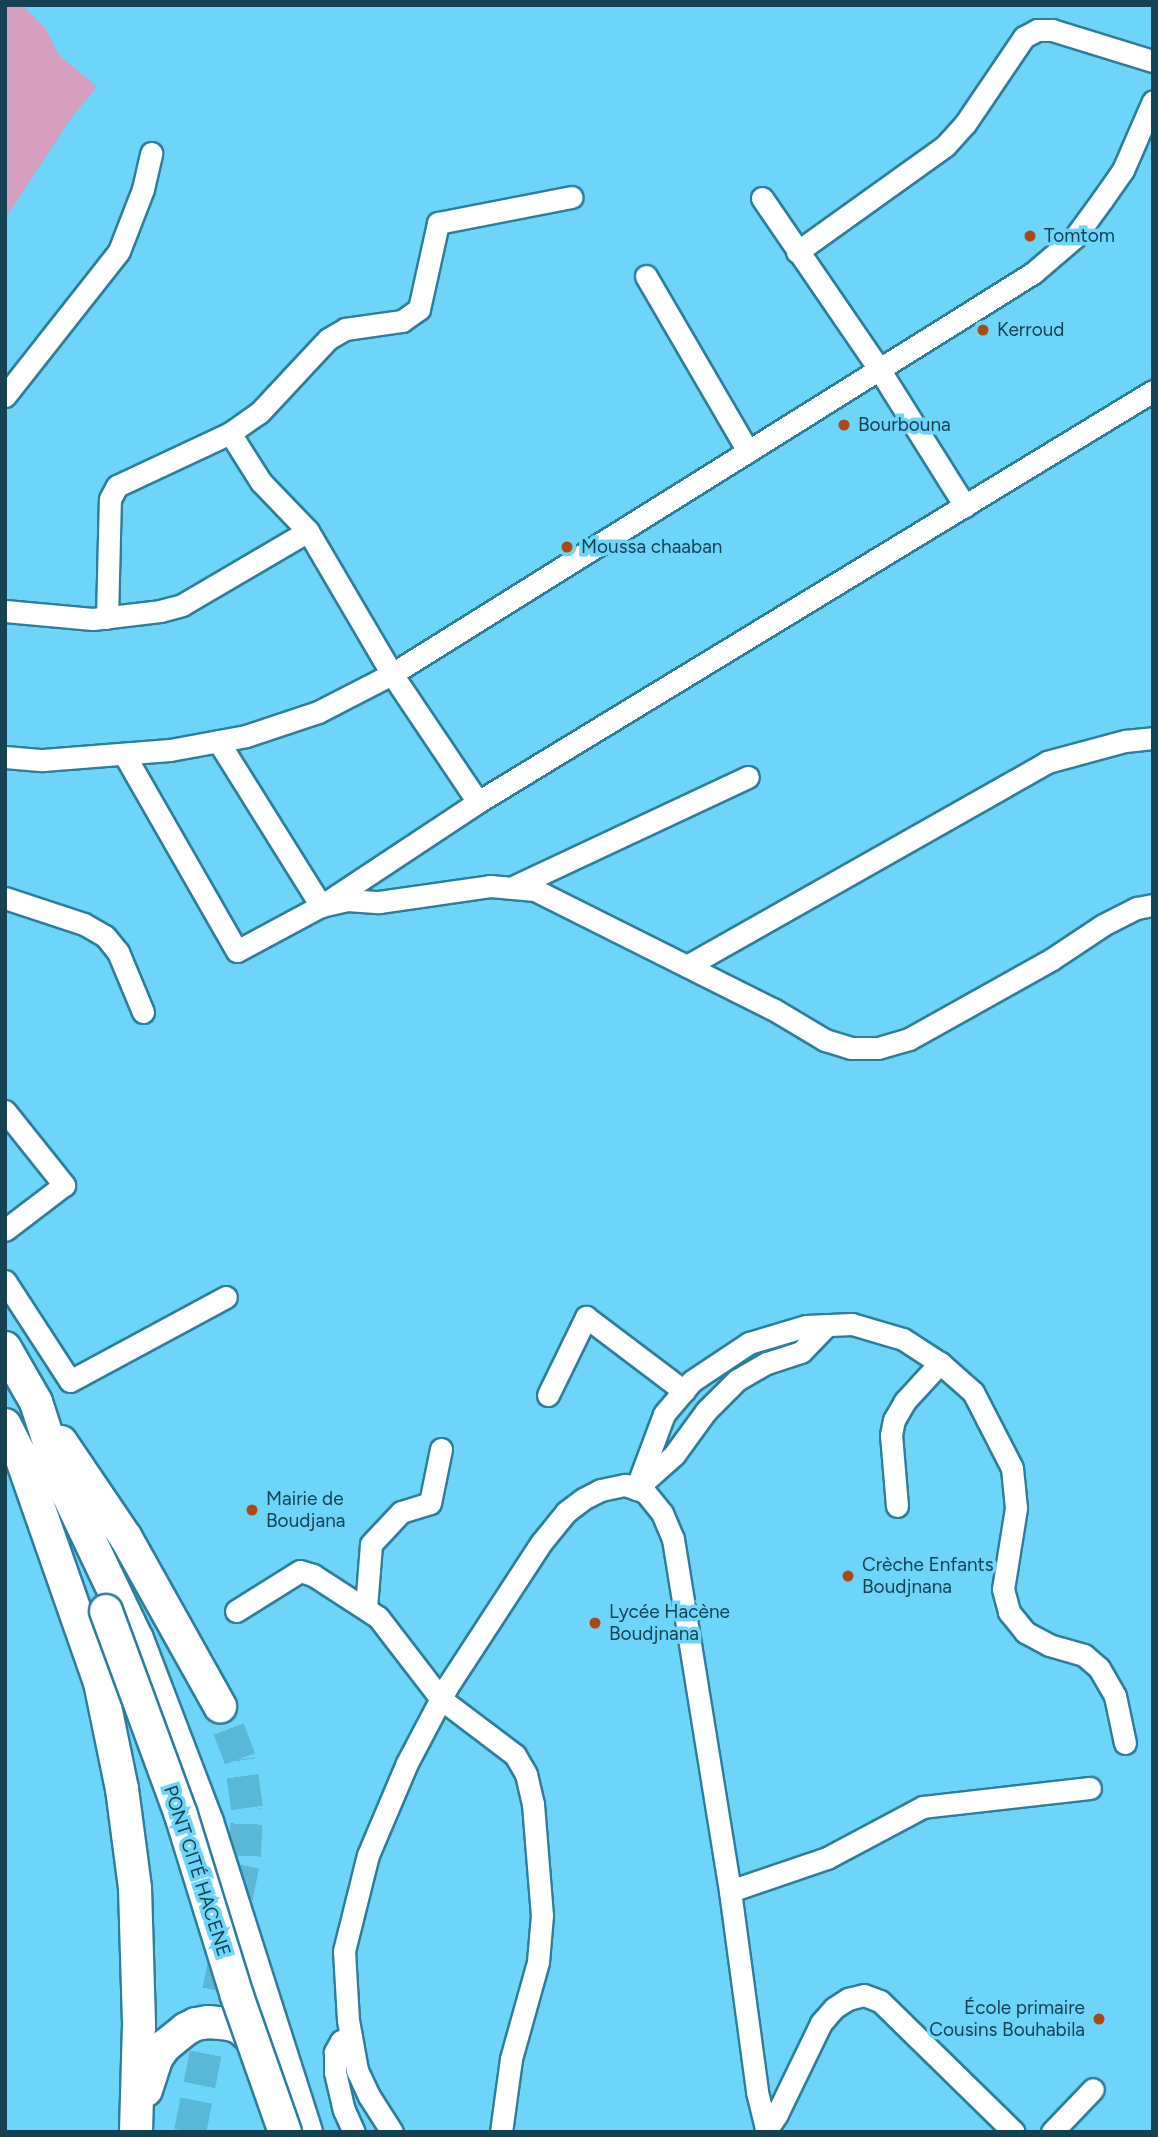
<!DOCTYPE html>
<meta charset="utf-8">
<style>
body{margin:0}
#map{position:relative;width:1158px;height:2137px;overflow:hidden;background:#6dd4fa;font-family:Figtree,sans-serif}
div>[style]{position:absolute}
.green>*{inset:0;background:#d59fbd}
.highway-tunnel>*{height:32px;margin-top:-16px;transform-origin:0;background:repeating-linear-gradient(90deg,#5bb7d8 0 32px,transparent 0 48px)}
.roads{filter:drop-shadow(2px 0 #2d7e9a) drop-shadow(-2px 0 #2d7e9a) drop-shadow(0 2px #2d7e9a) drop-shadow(0 -2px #2d7e9a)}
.minor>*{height:21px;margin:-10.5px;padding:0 10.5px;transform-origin:10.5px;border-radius:10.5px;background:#fff}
.highway>*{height:32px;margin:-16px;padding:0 16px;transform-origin:16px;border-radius:16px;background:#fff}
.bridges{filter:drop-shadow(2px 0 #2d7e9a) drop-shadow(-2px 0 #2d7e9a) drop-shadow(0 2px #2d7e9a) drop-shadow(0 -2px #2d7e9a)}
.highway-bridge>*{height:32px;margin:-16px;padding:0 16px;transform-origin:16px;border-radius:16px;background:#fff}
.dots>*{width:19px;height:19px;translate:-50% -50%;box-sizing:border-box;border:4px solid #6dd4fa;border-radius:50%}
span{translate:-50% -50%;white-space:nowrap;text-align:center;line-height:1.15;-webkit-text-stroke:7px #6dd4fa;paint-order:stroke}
.poi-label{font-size:19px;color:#154252}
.left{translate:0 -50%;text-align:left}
.right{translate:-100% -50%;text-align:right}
.street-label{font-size:19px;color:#154252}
.frame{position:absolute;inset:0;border:7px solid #154252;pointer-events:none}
</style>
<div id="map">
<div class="green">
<div style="clip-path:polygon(5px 5px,25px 8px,46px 29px,58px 54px,97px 87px,71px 118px,5px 219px)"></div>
</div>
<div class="highway-tunnel">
<div style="left:190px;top:2132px;width:281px;rotate:-78.7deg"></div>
<div style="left:245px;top:1856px;width:48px;rotate:-87.6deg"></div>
<div style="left:247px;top:1808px;width:49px;rotate:-98.1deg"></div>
<div style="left:240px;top:1759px;width:57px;rotate:-110.7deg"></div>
</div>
<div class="roads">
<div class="minor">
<div style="left:762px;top:198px;width:207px;rotate:55.6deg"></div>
<div style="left:879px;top:369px;width:162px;rotate:57.9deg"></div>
<div style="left:797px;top:252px;width:182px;rotate:-35.6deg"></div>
<div style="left:945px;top:146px;width:30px;rotate:-48deg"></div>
<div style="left:965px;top:124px;width:105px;rotate:-55.9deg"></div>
<div style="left:1024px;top:37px;width:15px;rotate:-28deg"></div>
<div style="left:1037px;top:30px;width:15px"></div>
<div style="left:1052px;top:30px;width:106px;rotate:17.1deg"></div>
<div style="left:646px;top:276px;width:203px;rotate:59.8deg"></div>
<div style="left:5px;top:396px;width:184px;rotate:-51.8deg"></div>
<div style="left:119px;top:251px;width:66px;rotate:-68.8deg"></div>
<div style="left:143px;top:189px;width:37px;rotate:-77deg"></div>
<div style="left:230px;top:433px;width:58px;rotate:57.7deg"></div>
<div style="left:261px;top:482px;width:68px;rotate:46.2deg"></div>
<div style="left:5px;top:611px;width:88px;rotate:5.2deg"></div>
<div style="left:93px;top:619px;width:67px;rotate:-6.8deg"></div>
<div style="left:160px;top:611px;width:23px;rotate:-15deg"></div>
<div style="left:182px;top:605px;width:146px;rotate:-30.4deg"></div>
<div style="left:308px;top:531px;width:166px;rotate:59.6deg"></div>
<div style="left:392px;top:674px;width:154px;rotate:56.1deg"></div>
<div style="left:107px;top:618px;width:119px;rotate:-88.6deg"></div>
<div style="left:110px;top:499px;width:15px;rotate:-62deg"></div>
<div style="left:117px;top:486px;width:125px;rotate:-25.1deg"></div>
<div style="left:230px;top:433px;width:35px;rotate:-35deg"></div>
<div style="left:259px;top:413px;width:101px;rotate:-47deg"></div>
<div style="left:328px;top:339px;width:20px;rotate:-30deg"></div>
<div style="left:345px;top:329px;width:58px;rotate:-8deg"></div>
<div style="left:402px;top:321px;width:21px;rotate:-35deg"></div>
<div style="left:419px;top:309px;width:88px;rotate:-77.5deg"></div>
<div style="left:438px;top:223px;width:136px;rotate:-11deg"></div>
<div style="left:218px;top:741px;width:195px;rotate:58deg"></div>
<div style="left:321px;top:906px;width:27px;rotate:-13deg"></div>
<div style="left:347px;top:900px;width:32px;rotate:4deg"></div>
<div style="left:379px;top:902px;width:112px;rotate:-8.2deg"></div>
<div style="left:490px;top:886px;width:45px;rotate:5.1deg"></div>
<div style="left:535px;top:890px;width:266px;rotate:26.6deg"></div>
<div style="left:773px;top:1009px;width:61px;rotate:30.8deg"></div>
<div style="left:825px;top:1040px;width:27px;rotate:17deg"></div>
<div style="left:851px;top:1048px;width:27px"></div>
<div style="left:878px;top:1048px;width:32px;rotate:-16deg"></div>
<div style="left:909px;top:1039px;width:164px;rotate:-29.2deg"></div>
<div style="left:1052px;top:959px;width:61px;rotate:-33.7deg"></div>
<div style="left:1103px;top:925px;width:38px;rotate:-27deg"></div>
<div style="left:1137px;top:908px;width:16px;rotate:-11deg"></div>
<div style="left:124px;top:754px;width:227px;rotate:60.2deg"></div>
<div style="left:237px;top:951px;width:95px;rotate:-28.2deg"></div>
<div style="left:321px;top:906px;width:188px;rotate:-33.5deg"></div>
<div style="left:478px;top:802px;width:790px;rotate:-31.34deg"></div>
<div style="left:5px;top:757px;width:38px;rotate:5deg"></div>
<div style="left:43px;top:760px;width:127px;rotate:-4.5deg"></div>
<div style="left:170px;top:750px;width:77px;rotate:-10.4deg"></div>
<div style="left:246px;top:736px;width:76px;rotate:-18.4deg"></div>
<div style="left:318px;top:712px;width:83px;rotate:-27.2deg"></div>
<div style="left:392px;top:674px;width:756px;rotate:-32.03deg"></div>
<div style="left:1033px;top:273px;width:55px;rotate:-40.6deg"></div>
<div style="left:1075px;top:237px;width:46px;rotate:-53.9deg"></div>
<div style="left:1102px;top:200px;width:37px;rotate:-55deg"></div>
<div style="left:1123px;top:170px;width:75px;rotate:-66.5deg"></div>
<div style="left:515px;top:886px;width:257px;rotate:-25.1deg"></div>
<div style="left:5px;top:898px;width:83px;rotate:18.2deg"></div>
<div style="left:84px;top:924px;width:24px;rotate:30deg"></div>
<div style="left:105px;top:936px;width:21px;rotate:51deg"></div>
<div style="left:118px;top:952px;width:65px;rotate:67.4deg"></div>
<div style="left:687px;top:966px;width:414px;rotate:-29.5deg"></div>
<div style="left:1047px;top:762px;width:81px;rotate:-15.1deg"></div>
<div style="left:1125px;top:741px;width:28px;rotate:-6deg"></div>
<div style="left:5px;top:1111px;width:95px;rotate:51.4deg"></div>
<div style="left:64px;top:1185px;width:74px;rotate:142.7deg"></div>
<div style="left:5px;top:1281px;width:119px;rotate:57deg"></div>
<div style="left:70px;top:1381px;width:177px;rotate:-28.3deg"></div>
<div style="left:548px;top:1395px;width:87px;rotate:-64deg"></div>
<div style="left:586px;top:1317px;width:123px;rotate:37.1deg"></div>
<div style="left:637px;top:1488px;width:50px;rotate:-41.7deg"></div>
<div style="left:674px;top:1455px;width:54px;rotate:-54deg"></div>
<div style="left:706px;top:1411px;width:44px;rotate:-45deg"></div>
<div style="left:737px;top:1380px;width:34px;rotate:-30deg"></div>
<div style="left:767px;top:1363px;width:36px;rotate:-18deg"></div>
<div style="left:801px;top:1352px;width:37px;rotate:-46deg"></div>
<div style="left:636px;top:1489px;width:80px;rotate:-69.5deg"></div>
<div style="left:664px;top:1414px;width:43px;rotate:-49.7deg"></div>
<div style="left:692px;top:1381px;width:69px;rotate:-33.7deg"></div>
<div style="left:749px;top:1343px;width:59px;rotate:-16.6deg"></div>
<div style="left:806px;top:1326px;width:46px;rotate:-2.5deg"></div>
<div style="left:852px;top:1324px;width:53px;rotate:16.4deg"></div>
<div style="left:903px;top:1339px;width:44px;rotate:33deg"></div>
<div style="left:940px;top:1363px;width:44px;rotate:41.3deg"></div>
<div style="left:973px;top:1392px;width:85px;rotate:62.8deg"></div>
<div style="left:1012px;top:1468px;width:40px;rotate:84.3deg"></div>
<div style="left:1016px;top:1508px;width:82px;rotate:99.1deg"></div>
<div style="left:1003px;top:1589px;width:24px;rotate:75deg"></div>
<div style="left:1009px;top:1612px;width:26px;rotate:51deg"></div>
<div style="left:1025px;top:1632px;width:27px;rotate:28deg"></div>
<div style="left:1049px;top:1645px;width:36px;rotate:16deg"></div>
<div style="left:1084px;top:1655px;width:20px;rotate:41deg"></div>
<div style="left:1099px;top:1668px;width:32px;rotate:60deg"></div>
<div style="left:1115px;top:1696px;width:48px;rotate:78deg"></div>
<div style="left:897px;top:1506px;width:71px;rotate:-94.8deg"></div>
<div style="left:891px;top:1435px;width:15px;rotate:-79deg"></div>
<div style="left:894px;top:1420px;width:22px;rotate:-60deg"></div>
<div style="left:905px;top:1401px;width:52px;rotate:-47.4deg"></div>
<div style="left:366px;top:1608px;width:64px;rotate:-85.5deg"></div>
<div style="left:371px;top:1544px;width:44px;rotate:-46.8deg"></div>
<div style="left:401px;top:1512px;width:30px;rotate:-17deg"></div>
<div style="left:430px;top:1503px;width:55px;rotate:-78.5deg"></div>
<div style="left:236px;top:1611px;width:75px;rotate:-32deg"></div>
<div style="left:300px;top:1571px;width:14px;rotate:17deg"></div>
<div style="left:313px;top:1575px;width:77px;rotate:32.9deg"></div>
<div style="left:378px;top:1617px;width:103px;rotate:52.5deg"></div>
<div style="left:441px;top:1699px;width:93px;rotate:37.1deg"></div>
<div style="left:515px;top:1755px;width:22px;rotate:60deg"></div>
<div style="left:526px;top:1774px;width:31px;rotate:77deg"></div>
<div style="left:533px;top:1804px;width:111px;rotate:85.4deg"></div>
<div style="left:542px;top:1915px;width:47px;rotate:94.9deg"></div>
<div style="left:538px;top:1962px;width:101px;rotate:105.6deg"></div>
<div style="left:511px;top:2059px;width:74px;rotate:97.8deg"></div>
<div style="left:730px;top:1891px;width:102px;rotate:-18.8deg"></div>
<div style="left:827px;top:1858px;width:109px;rotate:-28deg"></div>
<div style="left:923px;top:1807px;width:168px;rotate:-6.5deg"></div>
<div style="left:351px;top:2037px;width:11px;rotate:158deg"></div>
<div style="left:341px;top:2041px;width:13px;rotate:119deg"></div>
<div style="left:335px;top:2052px;width:20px;rotate:90deg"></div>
<div style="left:335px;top:2072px;width:39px;rotate:77deg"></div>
<div style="left:344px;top:2110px;width:24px;rotate:66deg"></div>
<div style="left:392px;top:2132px;width:43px;rotate:-122.6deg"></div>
<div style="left:369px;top:2096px;width:29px;rotate:-115deg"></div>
<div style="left:357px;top:2070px;width:51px;rotate:-100.2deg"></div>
<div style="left:348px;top:2020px;width:69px;rotate:-93.3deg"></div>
<div style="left:344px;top:1951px;width:99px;rotate:-76deg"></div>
<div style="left:368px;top:1855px;width:100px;rotate:-67deg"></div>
<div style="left:407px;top:1763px;width:86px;rotate:-62.2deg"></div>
<div style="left:447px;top:1687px;width:172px;rotate:-56.9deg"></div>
<div style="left:541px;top:1543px;width:40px;rotate:-51deg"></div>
<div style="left:566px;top:1512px;width:21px;rotate:-37deg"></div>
<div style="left:583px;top:1499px;width:20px;rotate:-27deg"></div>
<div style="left:601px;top:1490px;width:25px;rotate:-12deg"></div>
<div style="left:625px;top:1485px;width:21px;rotate:19deg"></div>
<div style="left:645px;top:1492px;width:27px;rotate:51deg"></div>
<div style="left:662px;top:1513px;width:28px;rotate:67deg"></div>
<div style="left:673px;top:1539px;width:357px;rotate:80.8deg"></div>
<div style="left:730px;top:1891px;width:203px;rotate:82.3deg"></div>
<div style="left:757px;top:2092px;width:41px;rotate:76deg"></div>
<div style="left:765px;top:2132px;width:22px;rotate:-56deg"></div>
<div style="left:777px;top:2114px;width:101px;rotate:-64.2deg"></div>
<div style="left:821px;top:2023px;width:20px;rotate:-49deg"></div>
<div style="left:834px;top:2008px;width:17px;rotate:-33deg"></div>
<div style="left:848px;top:1999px;width:16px;rotate:-14deg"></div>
<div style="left:864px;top:1995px;width:17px;rotate:21deg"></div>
<div style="left:880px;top:2001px;width:187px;rotate:44.4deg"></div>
<div style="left:1052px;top:2132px;width:59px;rotate:-46.4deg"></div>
</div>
<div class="highway">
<div style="left:5px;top:1348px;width:62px;rotate:60.1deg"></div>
<div style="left:36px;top:1402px;width:84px;rotate:72deg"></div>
<div style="left:62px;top:1482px;width:174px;rotate:64.5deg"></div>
<div style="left:137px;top:1639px;width:196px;rotate:69.1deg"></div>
<div style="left:207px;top:1822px;width:325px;rotate:72.3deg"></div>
<div style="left:5px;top:1425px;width:33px;rotate:63deg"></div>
<div style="left:20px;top:1454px;width:242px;rotate:70.7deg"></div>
<div style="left:100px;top:1682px;width:109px;rotate:78.4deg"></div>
<div style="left:122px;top:1789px;width:100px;rotate:82.5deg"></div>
<div style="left:135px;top:1888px;width:136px;rotate:88.3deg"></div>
<div style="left:139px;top:2024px;width:108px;rotate:91.6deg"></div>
<div style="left:61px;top:1442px;width:116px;rotate:55.9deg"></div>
<div style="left:126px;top:1538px;width:193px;rotate:60.8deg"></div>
<div style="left:146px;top:2090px;width:35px;rotate:-72deg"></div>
<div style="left:157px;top:2057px;width:14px;rotate:-54deg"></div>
<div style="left:165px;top:2046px;width:27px;rotate:-39deg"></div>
<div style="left:186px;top:2029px;width:11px;rotate:-27deg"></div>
<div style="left:196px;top:2024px;width:12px;rotate:-9deg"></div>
<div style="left:208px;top:2022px;width:21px;rotate:5deg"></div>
<div style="left:229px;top:2024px;width:10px;rotate:17deg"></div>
<div style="left:239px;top:2027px;width:32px;rotate:41deg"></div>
</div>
</div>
<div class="bridges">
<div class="highway-bridge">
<div style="left:106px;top:1611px;width:217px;rotate:69.8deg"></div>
<div style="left:181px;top:1815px;width:189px;rotate:72.8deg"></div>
<div style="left:237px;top:1996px;width:144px;rotate:70.6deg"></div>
</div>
</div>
<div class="dots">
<div style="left:1030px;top:236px;background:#ac490f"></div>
<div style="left:983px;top:330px;background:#ac490f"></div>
<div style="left:844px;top:425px;background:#ac490f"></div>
<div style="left:567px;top:547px;background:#ac490f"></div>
<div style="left:252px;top:1510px;background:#ac490f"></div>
<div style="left:848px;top:1576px;background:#ac490f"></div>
<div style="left:595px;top:1623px;background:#ac490f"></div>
<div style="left:1099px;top:2019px;background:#ac490f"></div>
</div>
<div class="poi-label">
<span class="left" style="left:1044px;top:236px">Tomtom</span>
<span class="left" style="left:997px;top:330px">Kerroud</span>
<span class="left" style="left:858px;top:425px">Bourbouna</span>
<span class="left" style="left:581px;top:547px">Moussa chaaban</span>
<span class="left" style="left:266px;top:1510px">Mairie de<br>Boudjana</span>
<span class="left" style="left:862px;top:1576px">Crèche Enfants<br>Boudjnana</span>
<span class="left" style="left:609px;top:1623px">Lycée Hacène<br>Boudjnana</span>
<span class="right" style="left:1085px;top:2019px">École primaire<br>Cousins Bouhabila</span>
</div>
<div class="street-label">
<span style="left:197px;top:1871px;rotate:72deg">PONT CITÉ HACENE</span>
</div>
<div class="frame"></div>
</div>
